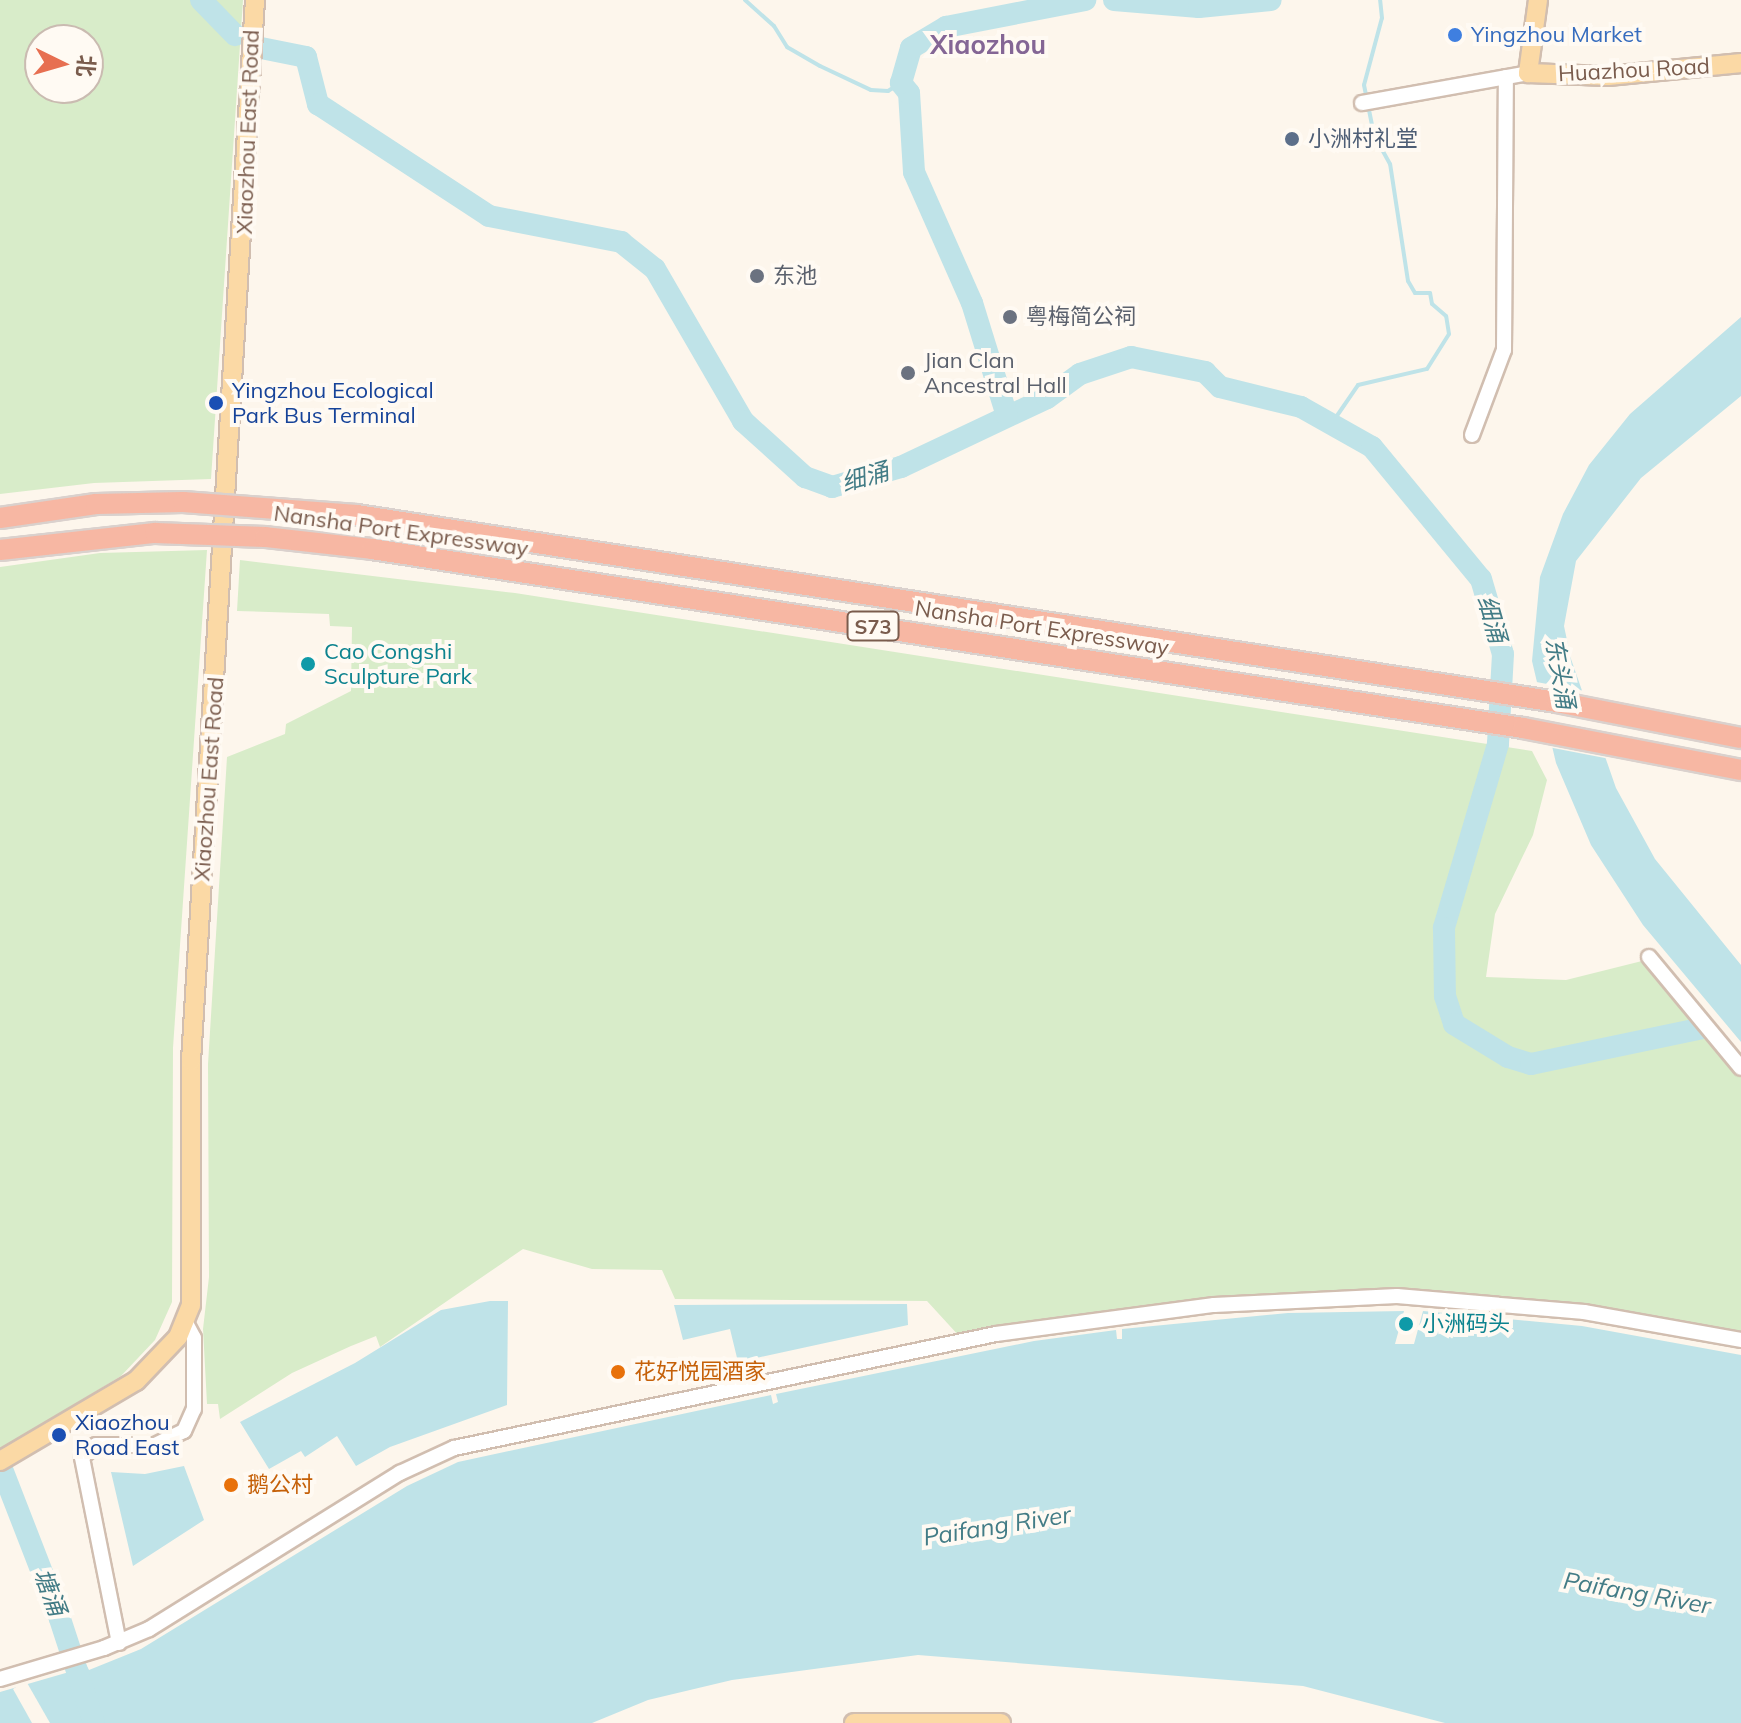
<!DOCTYPE html>
<meta charset="utf-8">
<style>
body{margin:0}
#map{position:relative;width:1741px;height:1723px;overflow:hidden;background:#fdf6ec;font-family:Mulish,"Noto Sans SC",sans-serif}
div>[style]{position:absolute}
.green>*{inset:0;background:#d8ecc9}
.water>*{inset:0;background:#bfe3e8}
.pier>*{inset:0;background:#fdf6ec}
.stream>*{height:4px;margin:-2px;padding:0 2px;transform-origin:2px;border-radius:2px;background:#bfe3e8}
.river>*{height:22px;margin:-11px;padding:0 11px;transform-origin:11px;border-radius:11px;background:#bfe3e8}
.roads{filter:drop-shadow(2px 0 #d1beb0) drop-shadow(-2px 0 #d1beb0) drop-shadow(0 2px #d1beb0) drop-shadow(0 -2px #d1beb0)}
.minor>*{height:14px;margin:-7px;padding:0 7px;transform-origin:7px;border-radius:7px;background:#fff}
.major>*{height:18px;margin:-9px;padding:0 9px;transform-origin:9px;border-radius:9px;background:#fbd9a5}
.bridges{filter:drop-shadow(2px 0 #dad1cd) drop-shadow(-2px 0 #dad1cd) drop-shadow(0 2px #dad1cd) drop-shadow(0 -2px #dad1cd)}
.highway-bridge>*{height:20px;margin:-10px;padding:0 10px;transform-origin:10px;border-radius:10px;background:#f7b7a3}
.dots>*{width:22px;height:22px;translate:-50% -50%;box-sizing:border-box;border:4px solid #fffaf3;border-radius:50%}
span{translate:-50% -50%;white-space:nowrap;text-align:center;line-height:1.15;-webkit-text-stroke:8px #fffaf3;paint-order:stroke}
.shield-label span{padding:2px 6px;background:#fffaf3;border:2px solid;border-radius:6px;-webkit-text-stroke-width:0}
.shield-label{font-size:20px;color:#7a5c4d;font-weight:700}
.shop-label{font-size:22px;color:#366cbe}
.left{translate:0 -50%;text-align:left}
.street-label{font-size:22px;color:#7a5c4d}
.service-label{font-size:22px;color:#4e5e75}
.worship-label{font-size:22px;color:#5b616d}
.transit-label{font-size:22px;color:#164399}
.culture-label{font-size:22px;color:#0d838f}
.food-label{font-size:22px;color:#c56008}
.water-label{font-size:24px;color:#437c86;font-style:italic}
.quarter-label{font-size:26px;color:#846695;font-weight:700}
.north{position:absolute;left:24px;top:24px;width:80px;height:80px;box-sizing:border-box;background:#fffaf3;border:2px solid #cabbb1;border-radius:50%;rotate:95deg;font-size:22px;font-weight:700;line-height:32px;text-align:center;color:#7a5c4d}
.north::after{content:'';display:block;margin:auto;width:28px;height:36px;background:#e76f51;clip-path:polygon(50% 0,100% 100%,50% 72%,0 100%)}
</style>
<div id="map">
<div class="green">
<div style="clip-path:polygon(evenodd,0 0,243px 0,211px 479px,94px 483px,0 494px,0 0,88px 40px,88px 88px,40px 88px,40px 40px,88px 40px)"></div>
<div style="clip-path:polygon(207px 550px,173px 1048px,172px 1302px,155px 1340px,121px 1376px,0 1450px,0 567px,100px 553px)"></div>
<div style="clip-path:polygon(240px 560px,515px 593px,1532px 751px,1547px 780px,1533px 835px,1495px 914px,1486px 977px,1566px 980px,1646px 960px,1741px 1075px,1741px 1335px,1360px 1291px,1104px 1312px,960px 1337px,927px 1301px,675px 1299px,662px 1270px,592px 1269px,523px 1249px,380px 1347px,376px 1336px,351px 1346px,292px 1373px,220px 1419px,218px 1404px,207px 1404px,203px 1329px,209px 1277px,208px 1064px,227px 757px,285px 734px,286px 724px,351px 691px,352px 627px,330px 626px,329px 614px,237px 611px)"></div>
</div>
<div class="water">
<div style="clip-path:polygon(1741px 317px,1741px 396px,1641px 478px,1576px 561px,1564px 626px,1571px 659px,1616px 788px,1655px 859px,1741px 965px,1741px 1042px,1643px 925px,1591px 845px,1556px 763px,1532px 661px,1540px 577px,1563px 514px,1589px 465px,1630px 414px)"></div>
<div style="clip-path:polygon(490px 1301px,508px 1301px,507px 1405px,390px 1447px,356px 1466px,337px 1436px,305px 1457px,301px 1451px,269px 1469px,240px 1422px,355px 1363px,441px 1310px)"></div>
<div style="clip-path:polygon(907px 1304px,908px 1325px,738px 1362px,730px 1329px,683px 1340px,674px 1305px)"></div>
<div style="clip-path:polygon(1404px 1311px,1395px 1344px,1414px 1344px,1423px 1311px,1582px 1326px,1741px 1355px,1741px 1723px,1445px 1723px,1303px 1686px,918px 1655px,732px 1680px,648px 1700px,592px 1723px,0 1723px,0 1692px,76px 1670px,75px 1643px,89px 1670px,141px 1649px,407px 1486px,458px 1462px,771px 1395px,773px 1404px,778px 1402px,776px 1394px,1034px 1341px,1116px 1330px,1117px 1339px,1122px 1339px,1122px 1329px,1288px 1313px)"></div>
<div style="clip-path:polygon(184px 1466px,204px 1520px,133px 1566px,111px 1472px,145px 1474px)"></div>
</div>
<div class="pier">
<div style="clip-path:polygon(1531px 681px,1585px 691px,1610px 759px,1548px 747px)"></div>
<div style="clip-path:polygon(26px 1681px,50px 1723px,32px 1723px,13px 1689px)"></div>
</div>
<div class="stream">
<div style="left:745px;top:0;width:39px;rotate:42deg"></div>
<div style="left:774px;top:26px;width:25px;rotate:58deg"></div>
<div style="left:787px;top:47px;width:38px;rotate:30deg"></div>
<div style="left:820px;top:66px;width:56px;rotate:25.2deg"></div>
<div style="left:871px;top:90px;width:17px;rotate:3deg"></div>
<div style="left:888px;top:91px;width:15px;rotate:-32deg"></div>
<div style="left:1332px;top:423px;width:46px;rotate:-55.6deg"></div>
<div style="left:1358px;top:385px;width:71px;rotate:-13.1deg"></div>
<div style="left:1427px;top:369px;width:41px;rotate:-57.8deg"></div>
<div style="left:1449px;top:334px;width:18px;rotate:-99deg"></div>
<div style="left:1446px;top:316px;width:18px;rotate:-139deg"></div>
<div style="left:1432px;top:304px;width:11px;rotate:-100deg"></div>
<div style="left:1430px;top:293px;width:15px;rotate:180deg"></div>
<div style="left:1415px;top:293px;width:14px;rotate:-120deg"></div>
<div style="left:1408px;top:281px;width:118px;rotate:-98.7deg"></div>
<div style="left:1390px;top:164px;width:33px;rotate:-119deg"></div>
<div style="left:1374px;top:135px;width:51px;rotate:-101.3deg"></div>
<div style="left:1364px;top:85px;width:69px;rotate:-75deg"></div>
<div style="left:1382px;top:18px;width:18px;rotate:-96deg"></div>
</div>
<div class="river">
<div style="left:201px;top:0;width:49px;rotate:45.8deg"></div>
<div style="left:1114px;top:0;width:85px;rotate:4.7deg"></div>
<div style="left:1199px;top:7px;width:72px;rotate:-5.6deg"></div>
<div style="left:256px;top:47px;width:51px;rotate:11.3deg"></div>
<div style="left:306px;top:57px;width:49px;rotate:75.7deg"></div>
<div style="left:318px;top:104px;width:204px;rotate:33.2deg"></div>
<div style="left:489px;top:216px;width:135px;rotate:11.1deg"></div>
<div style="left:621px;top:242px;width:43px;rotate:38.5deg"></div>
<div style="left:655px;top:269px;width:176px;rotate:59.9deg"></div>
<div style="left:743px;top:421px;width:84px;rotate:42.1deg"></div>
<div style="left:805px;top:477px;width:29px;rotate:20deg"></div>
<div style="left:832px;top:487px;width:72px;rotate:-16.2deg"></div>
<div style="left:901px;top:467px;width:161px;rotate:-25.3deg"></div>
<div style="left:1047px;top:398px;width:41px;rotate:-36deg"></div>
<div style="left:1080px;top:374px;width:54px;rotate:-18.4deg"></div>
<div style="left:1131px;top:357px;width:76px;rotate:11.5deg"></div>
<div style="left:1205px;top:372px;width:21px;rotate:45deg"></div>
<div style="left:1220px;top:387px;width:83px;rotate:13.9deg"></div>
<div style="left:1301px;top:407px;width:81px;rotate:29.4deg"></div>
<div style="left:1372px;top:447px;width:171px;rotate:50.5deg"></div>
<div style="left:1481px;top:579px;width:78px;rotate:73.7deg"></div>
<div style="left:1503px;top:654px;width:90px;rotate:93.2deg"></div>
<div style="left:1498px;top:744px;width:192px;rotate:106.4deg"></div>
<div style="left:1444px;top:928px;width:68px;rotate:89.2deg"></div>
<div style="left:1445px;top:996px;width:29px;rotate:72deg"></div>
<div style="left:1454px;top:1024px;width:63px;rotate:31.4deg"></div>
<div style="left:1508px;top:1057px;width:24px;rotate:17deg"></div>
<div style="left:1531px;top:1064px;width:177px;rotate:-11.8deg"></div>
<div style="left:1007px;top:416px;width:118px;rotate:-107.2deg"></div>
<div style="left:972px;top:303px;width:143px;rotate:-113.9deg"></div>
<div style="left:914px;top:172px;width:79px;rotate:-93.6deg"></div>
<div style="left:909px;top:93px;width:13px;rotate:-129deg"></div>
<div style="left:901px;top:83px;width:36px;rotate:-74deg"></div>
<div style="left:911px;top:48px;width:41px;rotate:-31deg"></div>
<div style="left:946px;top:27px;width:142px;rotate:-11deg"></div>
<div style="left:0;top:1464px;width:166px;rotate:68.8deg"></div>
<div style="left:60px;top:1619px;width:109px;rotate:71.9deg"></div>
</div>
<div class="roads">
<div class="minor">
<div style="left:1362px;top:103px;width:169px;rotate:-10.2deg"></div>
<div style="left:1472px;top:435px;width:91px;rotate:-69.4deg"></div>
<div style="left:1504px;top:350px;width:273px;rotate:-89.6deg"></div>
<div style="left:1649px;top:957px;width:144px;rotate:50.3deg"></div>
<div style="left:119px;top:1643px;width:190px;rotate:-101.3deg"></div>
<div style="left:82px;top:1457px;width:18px;rotate:-41deg"></div>
<div style="left:96px;top:1445px;width:59px"></div>
<div style="left:155px;top:1445px;width:32px;rotate:-26deg"></div>
<div style="left:184px;top:1431px;width:24px;rotate:-66deg"></div>
<div style="left:194px;top:1409px;width:71px;rotate:-90deg"></div>
<div style="left:194px;top:1338px;width:17px;rotate:-118deg"></div>
<div style="left:0;top:1679px;width:109px;rotate:-16.6deg"></div>
<div style="left:104px;top:1648px;width:49px;rotate:-22.9deg"></div>
<div style="left:149px;top:1629px;width:296px;rotate:-31.9deg"></div>
<div style="left:400px;top:1473px;width:60px;rotate:-24.8deg"></div>
<div style="left:454px;top:1448px;width:554px;rotate:-11.88deg"></div>
<div style="left:996px;top:1334px;width:220px;rotate:-7.6deg"></div>
<div style="left:1214px;top:1305px;width:183px;rotate:-2.8deg"></div>
<div style="left:1397px;top:1296px;width:188px;rotate:4.9deg"></div>
<div style="left:1584px;top:1312px;width:159px;rotate:10.1deg"></div>
</div>
<div class="major">
<div style="left:1538px;top:0;width:74px;rotate:97.8deg"></div>
<div style="left:1528px;top:73px;width:80px;rotate:2.1deg"></div>
<div style="left:1608px;top:76px;width:134px;rotate:-5.6deg"></div>
<div style="left:0;top:1461px;width:158px;rotate:-30.5deg"></div>
<div style="left:136px;top:1381px;width:61px;rotate:-46.3deg"></div>
<div style="left:178px;top:1337px;width:35px;rotate:-68deg"></div>
<div style="left:191px;top:1305px;width:244px;rotate:-90deg"></div>
<div style="left:191px;top:1061px;width:1063px;rotate:-86.55deg"></div>
<div style="left:854px;top:1723px;width:147px"></div>
</div>
</div>
<div class="bridges">
<div class="highway-bridge">
<div style="left:0;top:518px;width:97px;rotate:-8.3deg"></div>
<div style="left:96px;top:504px;width:87px;rotate:-1.3deg"></div>
<div style="left:183px;top:502px;width:174px;rotate:4.3deg"></div>
<div style="left:357px;top:515px;width:1214px;rotate:8.86deg"></div>
<div style="left:1557px;top:702px;width:187px;rotate:11.1deg"></div>
<div style="left:0;top:550px;width:156px;rotate:-6.3deg"></div>
<div style="left:155px;top:533px;width:110px;rotate:2.1deg"></div>
<div style="left:265px;top:537px;width:108px;rotate:6.4deg"></div>
<div style="left:372px;top:549px;width:1165px;rotate:8.84deg"></div>
<div style="left:1523px;top:728px;width:222px;rotate:10.9deg"></div>
</div>
</div>
<div class="dots">
<div style="left:1455px;top:35px;background:#3f7fe0"></div>
<div style="left:1292px;top:139px;background:#5c6f8a"></div>
<div style="left:757px;top:276px;background:#6b7280"></div>
<div style="left:1010px;top:317px;background:#6b7280"></div>
<div style="left:908px;top:373px;background:#6b7280"></div>
<div style="left:216px;top:403px;background:#1a4fb4"></div>
<div style="left:308px;top:664px;background:#0f9aa8"></div>
<div style="left:1406px;top:1324px;background:#0f9aa8"></div>
<div style="left:618px;top:1372px;background:#e8710a"></div>
<div style="left:59px;top:1435px;background:#1a4fb4"></div>
<div style="left:231px;top:1485px;background:#e8710a"></div>
</div>
<div class="shield-label">
<span style="left:873px;top:626px">S73</span>
</div>
<div class="shop-label">
<span class="left" style="left:1471px;top:35px">Yingzhou Market</span>
</div>
<div class="street-label">
<span style="left:1634px;top:70px;rotate:-3deg">Huazhou Road</span>
<span style="left:248px;top:132px;rotate:-88deg">Xiaozhou East Road</span>
<span style="left:401px;top:531px;rotate:8deg">Nansha Port Expressway</span>
<span style="left:1042px;top:628px;rotate:9deg">Nansha Port Expressway</span>
<span style="left:209px;top:779px;rotate:-86deg">Xiaozhou East Road</span>
</div>
<div class="service-label">
<span class="left" style="left:1308px;top:139px">小洲村礼堂</span>
</div>
<div class="worship-label">
<span class="left" style="left:773px;top:276px">东池</span>
<span class="left" style="left:1026px;top:317px">粤梅简公祠</span>
<span class="left" style="left:924px;top:373px">Jian Clan<br>Ancestral Hall</span>
</div>
<div class="transit-label">
<span class="left" style="left:232px;top:403px">Yingzhou Ecological<br>Park Bus Terminal</span>
<span class="left" style="left:75px;top:1435px">Xiaozhou<br>Road East</span>
</div>
<div class="culture-label">
<span class="left" style="left:324px;top:664px">Cao Congshi<br>Sculpture Park</span>
<span class="left" style="left:1422px;top:1324px">小洲码头</span>
</div>
<div class="food-label">
<span class="left" style="left:634px;top:1372px">花好悦园酒家</span>
<span class="left" style="left:247px;top:1485px">鹅公村</span>
</div>
<div class="water-label">
<span style="left:865px;top:477px;rotate:-16deg">细涌</span>
<span style="left:1492px;top:619px;rotate:74deg">细涌</span>
<span style="left:1560px;top:673px;rotate:80deg">东头涌</span>
<span style="left:997px;top:1526px;rotate:-9deg">Paifang River</span>
<span style="left:50px;top:1592px;rotate:69deg">塘涌</span>
<span style="left:1637px;top:1593px;rotate:10deg">Paifang River</span>
</div>
<div class="quarter-label">
<span style="left:988px;top:45px">Xiaozhou</span>
</div>
<div class="north">北</div>
</div>
